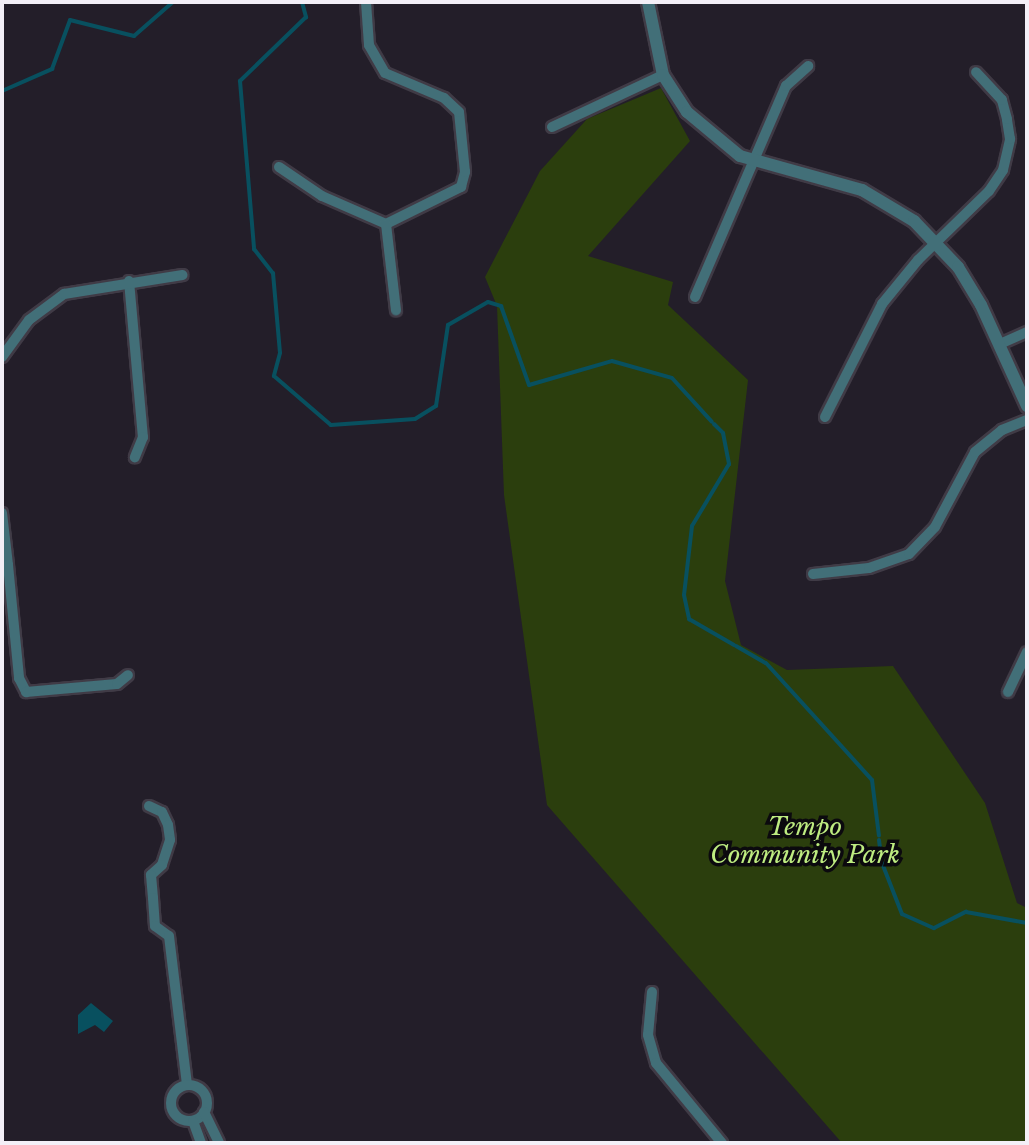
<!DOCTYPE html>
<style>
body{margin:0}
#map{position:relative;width:1029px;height:1145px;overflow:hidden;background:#231e29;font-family:"Libre Baskerville",serif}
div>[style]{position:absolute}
.green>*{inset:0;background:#2b3e0d}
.water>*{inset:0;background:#08505f}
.stream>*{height:4px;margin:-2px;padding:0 2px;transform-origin:2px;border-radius:2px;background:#08505f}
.roads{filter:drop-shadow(2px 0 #403b46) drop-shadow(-2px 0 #403b46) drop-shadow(0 2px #403b46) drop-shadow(0 -2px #403b46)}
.minor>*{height:10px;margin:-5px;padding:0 5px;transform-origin:5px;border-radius:5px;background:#426f78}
.minor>.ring{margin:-5px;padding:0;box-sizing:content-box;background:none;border:10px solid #426f78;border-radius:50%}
.tertiary>*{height:12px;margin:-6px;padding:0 6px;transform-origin:6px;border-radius:6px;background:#426f78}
span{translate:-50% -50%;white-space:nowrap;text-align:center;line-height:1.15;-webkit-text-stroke:7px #0b090e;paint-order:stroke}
.park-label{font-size:24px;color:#beec81;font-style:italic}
.frame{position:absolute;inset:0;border:4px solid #f3eff7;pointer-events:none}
</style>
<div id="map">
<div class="green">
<div style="clip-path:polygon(661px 88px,690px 141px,588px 256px,673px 282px,668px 305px,748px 380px,725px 581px,741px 645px,787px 670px,893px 666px,985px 803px,1017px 903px,1027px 908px,1027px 1143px,842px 1143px,547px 805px,504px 495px,497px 306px,485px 277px,540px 171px,587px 119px)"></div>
</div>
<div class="water">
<div style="clip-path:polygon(91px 1003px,113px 1021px,104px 1032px,95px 1025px,78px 1034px,78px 1015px)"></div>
</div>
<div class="stream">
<div style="left:302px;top:2px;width:16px;rotate:75deg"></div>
<div style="left:306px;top:17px;width:92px;rotate:135.9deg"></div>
<div style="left:240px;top:81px;width:169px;rotate:85.2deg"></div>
<div style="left:254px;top:249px;width:31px;rotate:52deg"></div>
<div style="left:273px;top:273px;width:80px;rotate:85deg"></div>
<div style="left:280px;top:353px;width:24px;rotate:105deg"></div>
<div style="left:274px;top:376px;width:75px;rotate:40.7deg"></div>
<div style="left:331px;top:425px;width:84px;rotate:-4.1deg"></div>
<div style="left:415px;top:419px;width:25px;rotate:-32deg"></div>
<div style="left:436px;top:406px;width:82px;rotate:-81.6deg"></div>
<div style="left:448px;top:325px;width:46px;rotate:-29.9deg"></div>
<div style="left:488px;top:302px;width:14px;rotate:17deg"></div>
<div style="left:501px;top:306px;width:84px;rotate:70.5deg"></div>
<div style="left:529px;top:385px;width:86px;rotate:-16.1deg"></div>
<div style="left:612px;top:361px;width:62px;rotate:15.8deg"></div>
<div style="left:672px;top:378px;width:59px;rotate:47.7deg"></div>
<div style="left:2px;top:91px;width:55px;rotate:-23.7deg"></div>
<div style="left:52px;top:69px;width:52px;rotate:-69.8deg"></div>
<div style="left:70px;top:20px;width:66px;rotate:14deg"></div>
<div style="left:134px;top:36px;width:52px;rotate:-41.1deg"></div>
<div style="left:714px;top:424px;width:13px;rotate:45deg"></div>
<div style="left:723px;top:433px;width:32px;rotate:79deg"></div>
<div style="left:729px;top:464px;width:72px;rotate:120.8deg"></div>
<div style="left:692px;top:526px;width:69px;rotate:96.6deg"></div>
<div style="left:684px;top:595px;width:25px;rotate:78deg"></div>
<div style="left:689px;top:619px;width:52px;rotate:30deg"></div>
<div style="left:736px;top:646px;width:34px;rotate:30deg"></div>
<div style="left:766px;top:663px;width:158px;rotate:47.8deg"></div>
<div style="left:872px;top:780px;width:56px;rotate:82.9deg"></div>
<div style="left:879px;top:840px;width:23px;rotate:83deg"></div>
<div style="left:882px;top:863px;width:55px;rotate:68.6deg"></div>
<div style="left:902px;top:914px;width:35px;rotate:24deg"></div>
<div style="left:934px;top:928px;width:36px;rotate:-27deg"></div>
<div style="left:966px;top:912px;width:62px;rotate:10.2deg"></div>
</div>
<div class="roads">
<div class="minor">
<div style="left:552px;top:127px;width:123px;rotate:-25.1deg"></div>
<div style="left:279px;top:167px;width:52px;rotate:34deg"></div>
<div style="left:322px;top:196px;width:70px;rotate:23.6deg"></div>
<div style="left:386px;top:224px;width:84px;rotate:-26.3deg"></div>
<div style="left:461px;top:187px;width:16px;rotate:-75deg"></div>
<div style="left:465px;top:172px;width:60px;rotate:-95.7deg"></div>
<div style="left:459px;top:112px;width:21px;rotate:-137deg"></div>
<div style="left:444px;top:98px;width:64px;rotate:-157deg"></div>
<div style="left:385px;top:73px;width:32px;rotate:-120deg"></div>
<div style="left:369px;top:45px;width:43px;rotate:-94deg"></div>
<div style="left:386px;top:224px;width:87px;rotate:83.4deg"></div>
<div style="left:129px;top:281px;width:157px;rotate:84.9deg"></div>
<div style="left:143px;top:437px;width:22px;rotate:112deg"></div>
<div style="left:695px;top:297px;width:230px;rotate:-66.7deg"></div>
<div style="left:786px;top:86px;width:30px;rotate:-42deg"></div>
<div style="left:1000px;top:344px;width:30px;rotate:-24deg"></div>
<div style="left:2px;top:357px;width:46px;rotate:-53.9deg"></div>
<div style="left:29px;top:320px;width:44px;rotate:-36.6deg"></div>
<div style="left:64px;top:294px;width:120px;rotate:-9.1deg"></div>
<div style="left:825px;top:417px;width:127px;rotate:-63.2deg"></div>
<div style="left:882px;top:304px;width:57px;rotate:-50.7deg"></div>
<div style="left:918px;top:260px;width:99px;rotate:-44.2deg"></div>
<div style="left:989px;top:191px;width:25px;rotate:-56deg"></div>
<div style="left:1003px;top:170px;width:32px;rotate:-77deg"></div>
<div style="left:1010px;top:139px;width:20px;rotate:-99deg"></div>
<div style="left:1007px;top:119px;width:20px;rotate:-105deg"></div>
<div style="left:1002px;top:100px;width:38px;rotate:-133deg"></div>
<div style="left:2px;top:513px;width:52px;rotate:83.4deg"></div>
<div style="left:2px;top:565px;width:6px"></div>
<div style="left:8px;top:565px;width:114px;rotate:84.4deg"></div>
<div style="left:19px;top:678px;width:16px;rotate:63deg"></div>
<div style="left:26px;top:692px;width:91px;rotate:-5deg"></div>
<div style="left:117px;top:684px;width:14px;rotate:-39deg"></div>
<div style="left:813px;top:574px;width:56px;rotate:-6.1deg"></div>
<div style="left:869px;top:568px;width:42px;rotate:-19.3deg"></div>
<div style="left:909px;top:554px;width:37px;rotate:-46deg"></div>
<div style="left:935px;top:527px;width:85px;rotate:-61.9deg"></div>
<div style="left:975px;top:452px;width:35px;rotate:-39deg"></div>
<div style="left:1002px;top:430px;width:27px;rotate:-22deg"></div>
<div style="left:1008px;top:692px;width:44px;rotate:-64.6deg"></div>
<div style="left:149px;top:806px;width:14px;rotate:25deg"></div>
<div style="left:162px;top:812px;width:14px;rotate:65deg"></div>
<div style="left:168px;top:825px;width:15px;rotate:82deg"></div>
<div style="left:170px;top:840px;width:26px;rotate:108deg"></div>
<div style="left:162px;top:865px;width:15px;rotate:138deg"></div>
<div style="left:151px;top:875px;width:23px;rotate:85deg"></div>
<div style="left:153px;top:898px;width:28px;rotate:86deg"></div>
<div style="left:155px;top:926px;width:17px;rotate:36deg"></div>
<div style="left:169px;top:936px;width:150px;rotate:83.1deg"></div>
<div style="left:652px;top:992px;width:43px;rotate:95.3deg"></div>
<div style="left:648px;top:1035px;width:29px;rotate:74deg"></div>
<div style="left:656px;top:1063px;width:104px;rotate:50.5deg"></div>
<div class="ring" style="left:171px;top:1085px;width:26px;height:26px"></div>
<div style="left:204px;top:1112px;width:34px;rotate:64deg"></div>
<div style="left:193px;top:1121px;width:23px;rotate:70deg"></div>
</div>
<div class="tertiary">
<div style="left:648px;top:2px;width:75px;rotate:78.4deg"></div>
<div style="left:663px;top:75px;width:44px;rotate:57deg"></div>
<div style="left:687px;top:112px;width:69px;rotate:39.7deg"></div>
<div style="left:740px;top:156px;width:127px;rotate:15.6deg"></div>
<div style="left:862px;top:190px;width:61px;rotate:30.8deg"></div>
<div style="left:914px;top:221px;width:64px;rotate:46.3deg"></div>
<div style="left:958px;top:267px;width:44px;rotate:58.8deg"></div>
<div style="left:981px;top:305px;width:111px;rotate:65.5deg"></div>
</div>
</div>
<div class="park-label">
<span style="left:805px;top:841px">Tempo<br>Community Park</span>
</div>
<div class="frame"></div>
</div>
